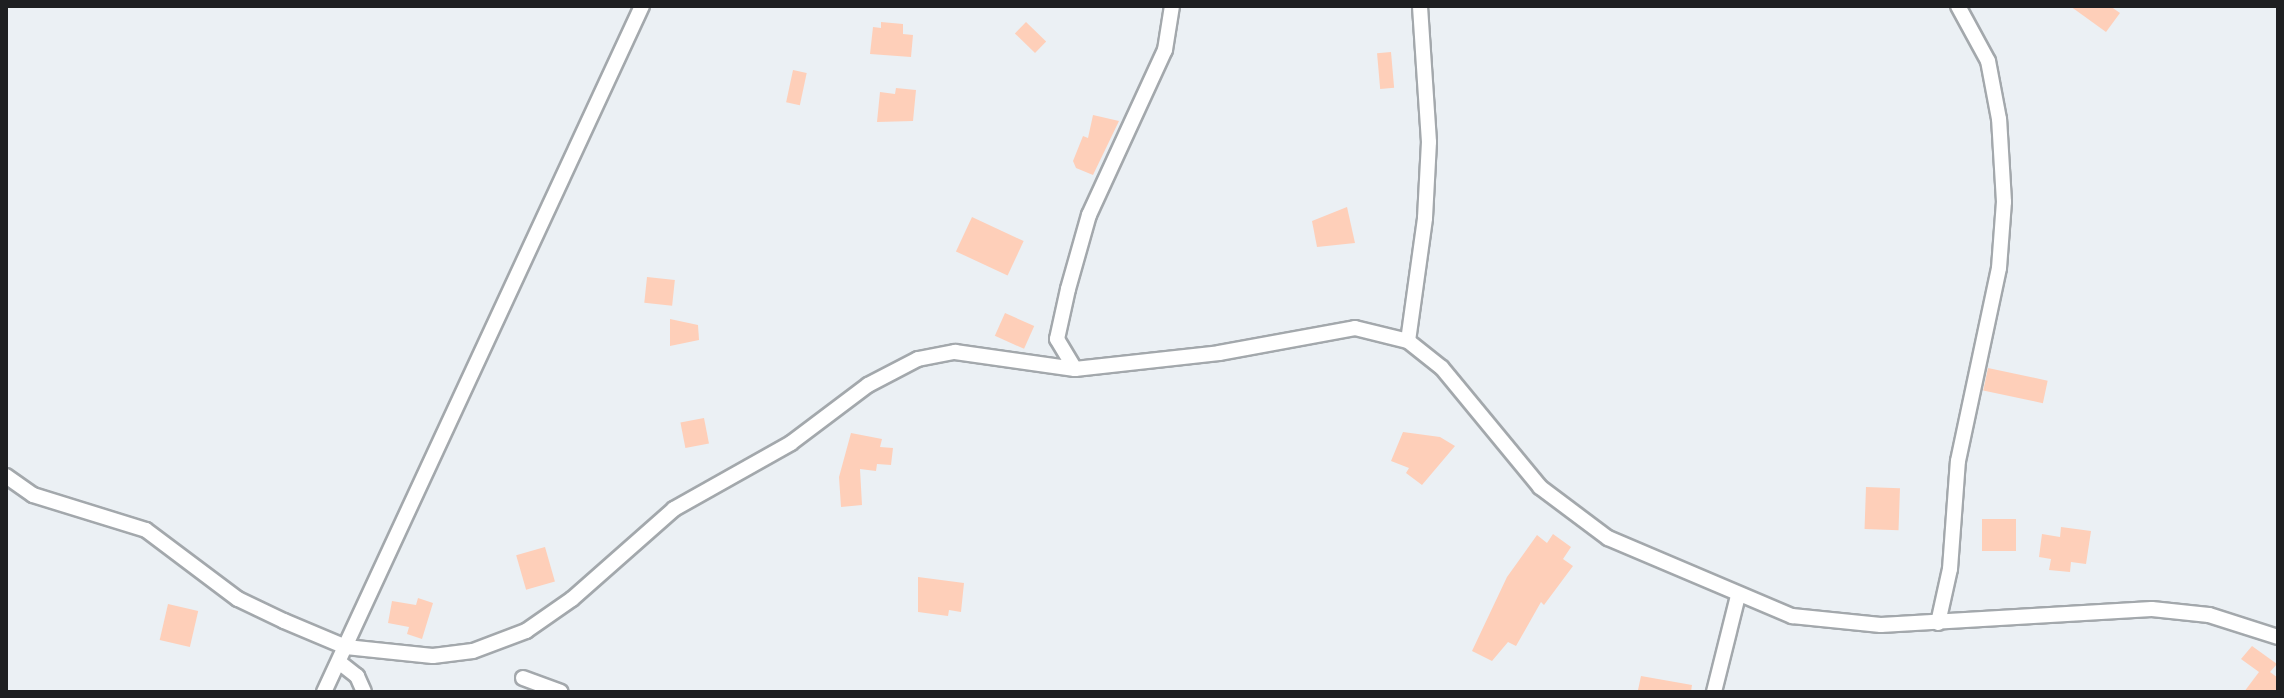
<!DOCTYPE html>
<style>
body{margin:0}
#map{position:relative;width:2284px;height:698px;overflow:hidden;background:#ebf0f4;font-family:"IBM Plex Serif",serif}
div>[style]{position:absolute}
.building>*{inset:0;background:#fecfb9;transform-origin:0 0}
.roads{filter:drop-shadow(2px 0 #a3a8ac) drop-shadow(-2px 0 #a3a8ac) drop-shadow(0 2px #a3a8ac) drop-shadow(0 -2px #a3a8ac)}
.minor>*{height:14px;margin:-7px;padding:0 7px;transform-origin:7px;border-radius:7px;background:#fff}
span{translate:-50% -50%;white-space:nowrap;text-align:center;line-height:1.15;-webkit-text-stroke:6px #ebf0f4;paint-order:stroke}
.frame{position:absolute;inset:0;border:8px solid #1e1f21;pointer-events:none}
</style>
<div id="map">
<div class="building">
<div style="clip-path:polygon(2070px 6px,2110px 6px,2120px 13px,2106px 32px)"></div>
<div style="clip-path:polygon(881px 22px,903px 24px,903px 34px,913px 35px,911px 57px,870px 54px,873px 27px,881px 28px)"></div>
<div style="left:1026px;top:22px;width:28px;height:16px;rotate:44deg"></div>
<div style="left:1391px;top:52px;width:36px;height:14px;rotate:85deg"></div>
<div style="left:793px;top:70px;width:14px;height:33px;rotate:12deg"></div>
<div style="clip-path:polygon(896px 88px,916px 90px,913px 121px,877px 122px,880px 92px,895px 94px)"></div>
<div style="clip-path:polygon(1093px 115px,1119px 121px,1093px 175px,1076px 168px,1073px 161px,1083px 136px,1088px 138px)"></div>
<div style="clip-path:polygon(1347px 207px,1355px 243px,1317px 247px,1312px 221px)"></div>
<div style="left:972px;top:217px;width:57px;height:38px;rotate:25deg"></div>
<div style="left:647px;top:277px;width:28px;height:26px;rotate:6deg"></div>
<div style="left:1005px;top:313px;width:32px;height:25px;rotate:24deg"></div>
<div style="clip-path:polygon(670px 319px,698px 325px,699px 340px,670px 346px)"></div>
<div style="left:1988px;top:368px;width:61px;height:23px;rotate:12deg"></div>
<div style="left:704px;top:418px;width:26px;height:24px;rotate:79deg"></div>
<div style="clip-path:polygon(1403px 432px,1440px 437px,1455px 446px,1422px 485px,1406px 473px,1409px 468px,1391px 461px)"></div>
<div style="clip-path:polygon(851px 433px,882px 439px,880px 447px,893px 448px,891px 465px,877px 464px,876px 471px,860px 469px,862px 505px,841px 507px,839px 477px)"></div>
<div style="left:1866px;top:487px;width:34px;height:42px;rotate:2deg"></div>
<div style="left:1982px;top:519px;width:34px;height:32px"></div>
<div style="clip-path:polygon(2061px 527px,2091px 531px,2086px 564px,2071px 562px,2070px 572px,2049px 570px,2051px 559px,2039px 557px,2042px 534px,2060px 537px)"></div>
<div style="clip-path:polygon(1553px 534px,1571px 547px,1563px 559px,1573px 566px,1544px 605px,1541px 602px,1516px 646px,1508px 642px,1492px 661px,1472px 651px,1507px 577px,1537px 535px,1547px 543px)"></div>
<div style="left:545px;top:547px;width:36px;height:30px;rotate:74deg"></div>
<div style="clip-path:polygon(918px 577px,964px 583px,961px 612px,949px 610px,948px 616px,918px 612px)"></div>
<div style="clip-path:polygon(418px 598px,433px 603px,422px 639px,407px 634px,409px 627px,388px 623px,392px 601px,416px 605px)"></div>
<div style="left:168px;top:604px;width:31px;height:37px;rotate:13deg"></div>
<div style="clip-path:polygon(2252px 646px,2277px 664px,2270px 672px,2278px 678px,2278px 692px,2244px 692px,2259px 672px,2241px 659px)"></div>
<div style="clip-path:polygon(1641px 676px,1692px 685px,1691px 692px,1638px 690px)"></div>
</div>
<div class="roads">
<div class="minor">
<div style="left:1408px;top:341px;width:124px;rotate:-82.1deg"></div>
<div style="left:1425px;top:218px;width:76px;rotate:-87deg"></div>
<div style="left:1429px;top:142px;width:136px;rotate:-93.8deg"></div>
<div style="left:1075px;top:369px;width:35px;rotate:-121deg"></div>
<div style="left:1057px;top:339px;width:51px;rotate:-77.6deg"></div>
<div style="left:1068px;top:289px;width:77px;rotate:-74.2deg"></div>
<div style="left:1089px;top:215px;width:182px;rotate:-65.3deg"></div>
<div style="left:1165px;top:50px;width:45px;rotate:-81deg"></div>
<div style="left:6px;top:476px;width:33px;rotate:35deg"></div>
<div style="left:33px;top:495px;width:118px;rotate:17.2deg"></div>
<div style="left:146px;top:530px;width:115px;rotate:36.9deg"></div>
<div style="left:238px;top:599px;width:51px;rotate:25.6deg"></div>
<div style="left:284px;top:621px;width:67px;rotate:22.8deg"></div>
<div style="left:346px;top:647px;width:87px;rotate:5.9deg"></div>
<div style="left:433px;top:656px;width:40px;rotate:-7.1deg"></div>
<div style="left:473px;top:651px;width:57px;rotate:-20.7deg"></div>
<div style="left:526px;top:631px;width:56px;rotate:-34.8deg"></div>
<div style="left:572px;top:599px;width:136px;rotate:-41.4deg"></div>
<div style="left:674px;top:509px;width:134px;rotate:-29.4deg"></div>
<div style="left:791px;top:443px;width:96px;rotate:-37deg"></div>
<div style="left:868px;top:385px;width:56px;rotate:-27.5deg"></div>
<div style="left:918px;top:359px;width:38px;rotate:-11deg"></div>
<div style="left:955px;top:352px;width:121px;rotate:8.1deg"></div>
<div style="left:1075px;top:369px;width:145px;rotate:-6.3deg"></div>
<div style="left:1219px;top:353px;width:138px;rotate:-10.4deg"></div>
<div style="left:1355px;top:328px;width:55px;rotate:13.8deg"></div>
<div style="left:1408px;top:341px;width:43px;rotate:38.5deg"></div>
<div style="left:1442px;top:368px;width:154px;rotate:50.5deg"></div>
<div style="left:1540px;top:487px;width:85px;rotate:36.9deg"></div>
<div style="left:1608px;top:538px;width:200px;rotate:23deg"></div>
<div style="left:1792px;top:616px;width:89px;rotate:5.8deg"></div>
<div style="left:1881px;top:625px;width:271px;rotate:-3.4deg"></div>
<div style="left:2152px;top:609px;width:57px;rotate:6deg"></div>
<div style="left:2209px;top:615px;width:72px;rotate:17.7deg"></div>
<div style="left:1938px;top:623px;width:55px;rotate:-77.5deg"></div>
<div style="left:1950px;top:569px;width:108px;rotate:-85.8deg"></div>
<div style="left:1958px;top:461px;width:197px;rotate:-78deg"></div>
<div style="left:1999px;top:268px;width:66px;rotate:-85.7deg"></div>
<div style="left:2004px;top:202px;width:83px;rotate:-93.4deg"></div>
<div style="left:1999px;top:119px;width:59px;rotate:-100.7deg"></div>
<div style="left:1988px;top:61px;width:63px;rotate:-118.6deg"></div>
<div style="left:339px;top:662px;width:23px;rotate:38deg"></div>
<div style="left:357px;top:676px;width:17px;rotate:66deg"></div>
<div style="left:523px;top:678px;width:40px;rotate:20.2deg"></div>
<div style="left:324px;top:692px;width:756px;rotate:-65.13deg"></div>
<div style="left:1714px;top:692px;width:99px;rotate:-76deg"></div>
</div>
</div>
<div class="frame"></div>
</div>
